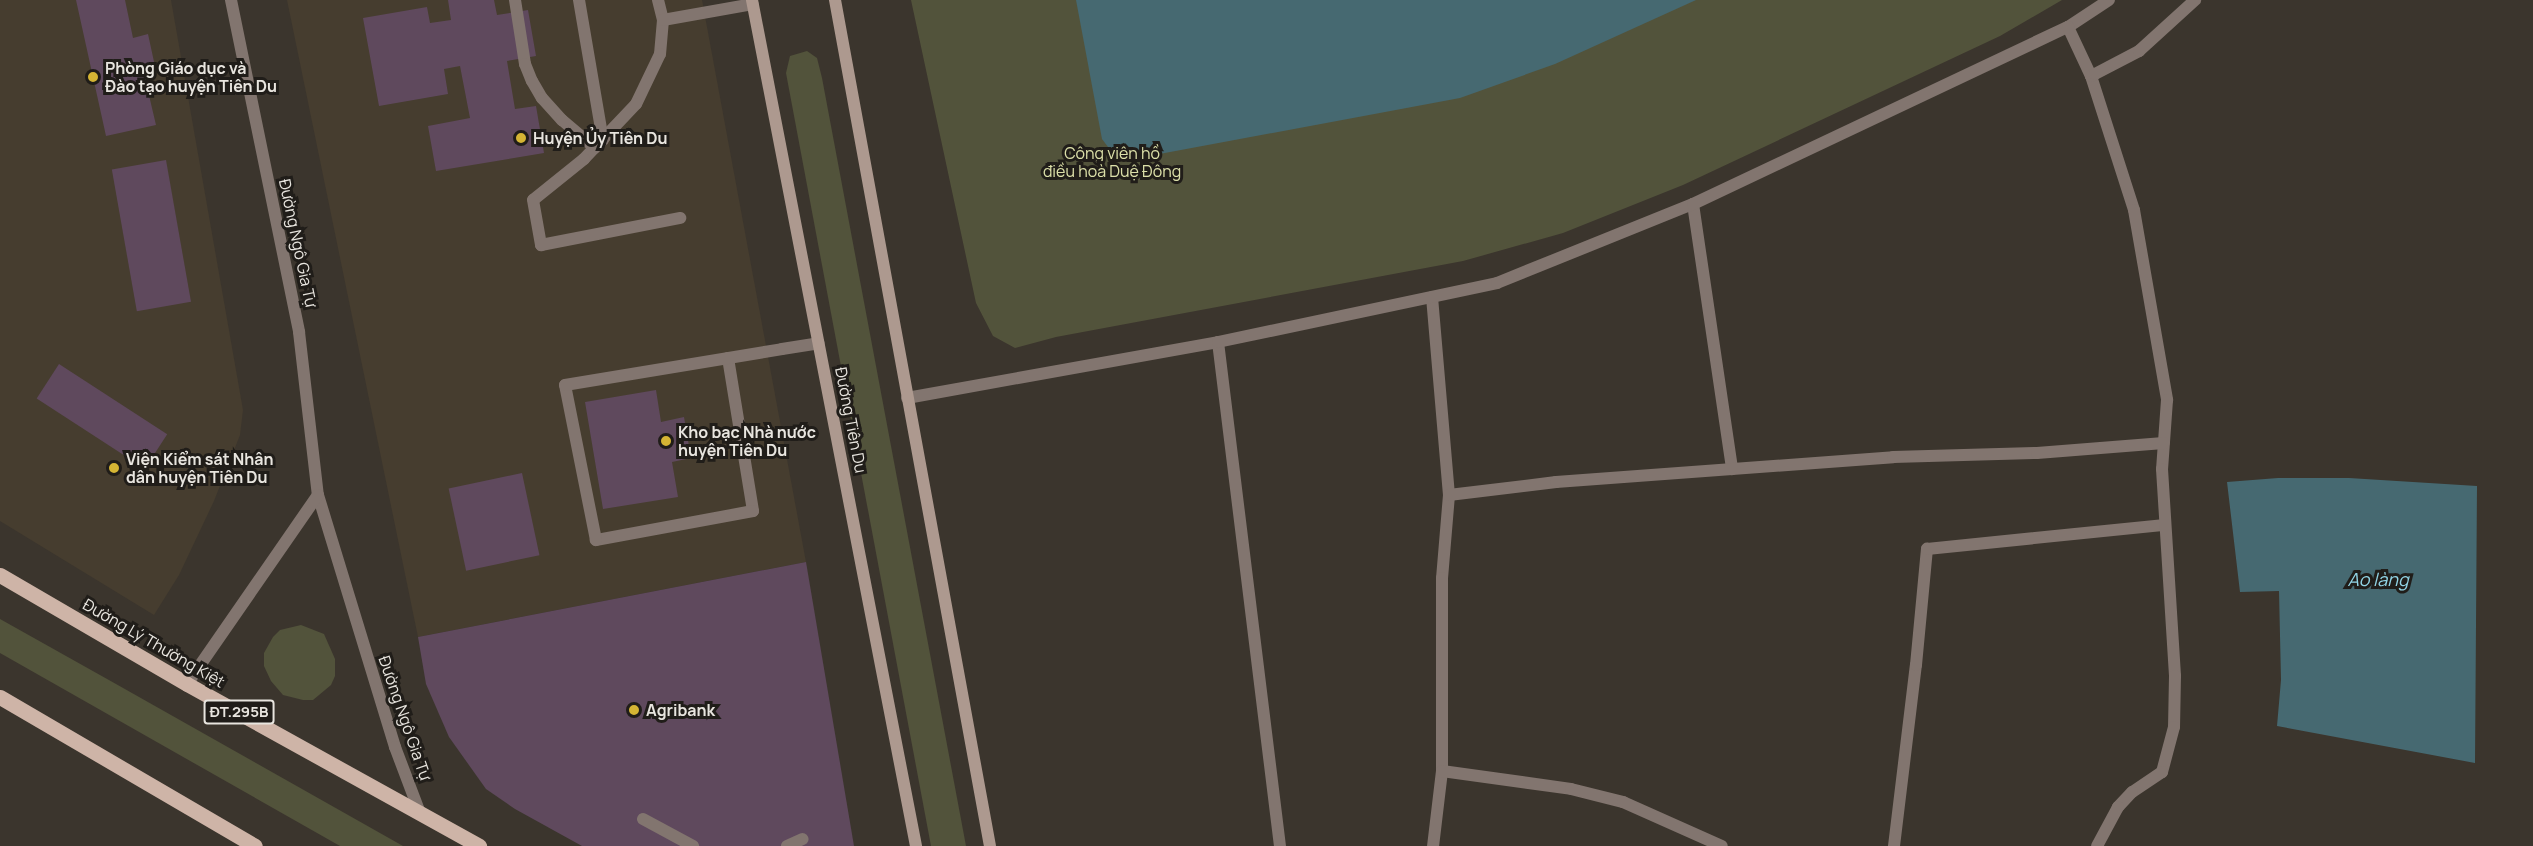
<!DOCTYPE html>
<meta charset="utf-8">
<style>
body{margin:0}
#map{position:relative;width:2533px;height:846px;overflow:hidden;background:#3b352d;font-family:Manrope,sans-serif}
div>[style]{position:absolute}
.built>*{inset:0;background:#463d2f}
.green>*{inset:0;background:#52533b}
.water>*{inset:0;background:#466971}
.building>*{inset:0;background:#5f495d;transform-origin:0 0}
.lane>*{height:12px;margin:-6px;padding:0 6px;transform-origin:6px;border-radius:6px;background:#82756f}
.street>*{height:12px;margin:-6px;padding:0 6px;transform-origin:6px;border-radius:6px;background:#82756f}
.secondary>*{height:12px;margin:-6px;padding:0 6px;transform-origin:6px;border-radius:6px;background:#ad998f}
.primary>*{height:15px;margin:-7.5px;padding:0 7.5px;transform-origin:7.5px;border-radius:7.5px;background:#ceb4a7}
.dots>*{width:16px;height:16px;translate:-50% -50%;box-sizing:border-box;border:3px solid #201d19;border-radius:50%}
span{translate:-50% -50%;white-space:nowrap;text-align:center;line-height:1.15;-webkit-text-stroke:6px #201d19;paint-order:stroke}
.shield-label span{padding:2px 4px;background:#201d19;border:2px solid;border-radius:4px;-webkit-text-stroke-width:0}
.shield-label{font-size:15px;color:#e8e5df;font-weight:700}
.poi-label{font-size:16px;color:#e8e5df;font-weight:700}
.left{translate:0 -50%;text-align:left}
.park-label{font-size:16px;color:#dce0a9}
.street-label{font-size:16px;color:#e8e5df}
.water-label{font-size:18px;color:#91d4e5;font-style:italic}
</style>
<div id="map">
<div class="built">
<div style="clip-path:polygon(0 0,171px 0,243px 410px,240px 435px,214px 501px,179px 575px,154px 615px,0 521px)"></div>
<div style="clip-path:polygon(287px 0,702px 0,806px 562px,418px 637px)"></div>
</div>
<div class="green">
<div style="clip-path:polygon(911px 0,2062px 0,2000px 36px,1683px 185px,1563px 233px,1463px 261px,1056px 337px,1015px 348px,993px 336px,976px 303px)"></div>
<div style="clip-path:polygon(807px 51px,817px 58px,822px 78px,966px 846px,931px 846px,786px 73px,790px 56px)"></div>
<div style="clip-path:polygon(0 619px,116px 684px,403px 846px,340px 846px,0 653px)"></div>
<div style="clip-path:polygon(301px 625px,324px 634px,335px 659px,335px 676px,331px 685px,313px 700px,303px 700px,283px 695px,271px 681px,264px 666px,264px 653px,273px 637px,280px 630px)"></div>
</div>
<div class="water">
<div style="clip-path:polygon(1076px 0,1696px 0,1555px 64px,1460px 98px,1138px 158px,1123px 158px,1111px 151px,1102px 139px)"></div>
<div style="clip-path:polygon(2278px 478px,2349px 478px,2477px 486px,2475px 763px,2277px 726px,2281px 680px,2279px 591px,2240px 592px,2227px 482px)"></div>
</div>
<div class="building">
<div style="clip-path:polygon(76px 0,125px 0,133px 38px,148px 34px,156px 71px,144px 74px,156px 125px,106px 136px)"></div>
<div style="clip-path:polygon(448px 0,494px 0,497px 15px,528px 10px,536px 56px,507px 61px,515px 109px,536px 106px,544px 153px,436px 171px,428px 126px,470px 118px,460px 66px,444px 69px,448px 94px,379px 106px,363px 18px,427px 7px,430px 23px,451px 20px)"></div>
<div style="left:166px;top:160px;width:144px;height:55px;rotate:80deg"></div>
<div style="left:59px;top:364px;width:129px;height:41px;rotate:33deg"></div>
<div style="clip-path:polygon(656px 390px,661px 422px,684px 417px,691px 458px,672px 462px,678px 497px,603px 509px,585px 402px)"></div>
<div style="left:522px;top:473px;width:84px;height:75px;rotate:78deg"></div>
<div style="clip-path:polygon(806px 562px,854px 846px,582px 846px,515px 809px,486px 789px,449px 737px,426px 684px,418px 637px)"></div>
</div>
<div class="lane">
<div style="left:515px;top:0;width:65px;rotate:81.1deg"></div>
<div style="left:525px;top:64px;width:18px;rotate:68deg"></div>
<div style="left:532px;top:81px;width:20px;rotate:60deg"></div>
<div style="left:542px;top:98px;width:30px;rotate:48deg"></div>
<div style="left:562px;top:120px;width:43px;rotate:40.3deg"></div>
<div style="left:579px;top:0;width:142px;rotate:80.3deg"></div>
<div style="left:658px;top:0;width:21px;rotate:76deg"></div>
<div style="left:663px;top:20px;width:34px;rotate:95deg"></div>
<div style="left:660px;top:54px;width:55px;rotate:115.6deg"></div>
<div style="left:636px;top:104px;width:76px;rotate:133.4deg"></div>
<div style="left:584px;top:159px;width:65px;rotate:141.2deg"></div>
<div style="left:533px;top:200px;width:46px;rotate:79.9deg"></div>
<div style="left:541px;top:245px;width:142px;rotate:-11deg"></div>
<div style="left:663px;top:20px;width:91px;rotate:-10.1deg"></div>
<div style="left:1693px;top:204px;width:268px;rotate:81.6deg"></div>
<div style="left:728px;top:358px;width:155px;rotate:80.7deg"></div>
<div style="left:753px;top:511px;width:160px;rotate:169.5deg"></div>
<div style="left:596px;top:540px;width:158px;rotate:-101.3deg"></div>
<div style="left:565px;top:385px;width:220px;rotate:-9.4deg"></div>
<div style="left:782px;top:349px;width:37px;rotate:-9deg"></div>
<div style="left:643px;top:819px;width:57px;rotate:28.4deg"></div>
<div style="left:787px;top:846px;width:17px;rotate:-24deg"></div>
<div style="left:1894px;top:846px;width:182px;rotate:-83.1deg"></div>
<div style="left:1916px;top:665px;width:117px;rotate:-84.6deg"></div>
<div style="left:1927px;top:549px;width:239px;rotate:-5.8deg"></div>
</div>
<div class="street">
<div style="left:231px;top:0;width:339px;rotate:78.4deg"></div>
<div style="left:299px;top:332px;width:164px;rotate:83.4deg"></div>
<div style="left:318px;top:495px;width:264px;rotate:73deg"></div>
<div style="left:395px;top:747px;width:71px;rotate:69.3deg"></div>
<div style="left:2068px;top:27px;width:49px;rotate:-33.4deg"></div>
<div style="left:2091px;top:76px;width:141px;rotate:72.2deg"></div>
<div style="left:2134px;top:210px;width:193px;rotate:80.1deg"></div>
<div style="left:2167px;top:400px;width:69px;rotate:94.1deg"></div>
<div style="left:2162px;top:469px;width:207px;rotate:86.4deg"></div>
<div style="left:2175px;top:676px;width:51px;rotate:91.1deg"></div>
<div style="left:2174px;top:727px;width:47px;rotate:104.9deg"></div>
<div style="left:2162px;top:772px;width:36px;rotate:146deg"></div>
<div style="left:2132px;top:792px;width:21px;rotate:133deg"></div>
<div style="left:2118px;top:807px;width:44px;rotate:118.3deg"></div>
<div style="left:1432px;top:297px;width:199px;rotate:85.1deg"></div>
<div style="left:1449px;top:495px;width:83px;rotate:94.8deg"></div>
<div style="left:1442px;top:578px;width:193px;rotate:90deg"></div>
<div style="left:1442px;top:771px;width:76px;rotate:96.8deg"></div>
<div style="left:1218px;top:342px;width:508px;rotate:82.99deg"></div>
<div style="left:907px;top:398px;width:316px;rotate:-10.2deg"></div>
<div style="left:1218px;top:342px;width:285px;rotate:-11.9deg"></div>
<div style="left:1497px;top:283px;width:211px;rotate:-22deg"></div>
<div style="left:1693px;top:204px;width:415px;rotate:-25.3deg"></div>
<div style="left:2068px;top:27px;width:54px;rotate:64.9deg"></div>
<div style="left:2091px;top:76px;width:4px;rotate:-27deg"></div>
<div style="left:2095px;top:74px;width:50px;rotate:-27.6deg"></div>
<div style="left:2139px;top:51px;width:76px;rotate:-42.3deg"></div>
<div style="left:1449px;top:495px;width:108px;rotate:-6.9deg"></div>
<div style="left:1556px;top:482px;width:338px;rotate:-4.2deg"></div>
<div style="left:1893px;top:457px;width:144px;rotate:-1.6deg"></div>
<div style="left:2037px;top:453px;width:127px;rotate:-4.5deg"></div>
<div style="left:187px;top:684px;width:230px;rotate:-55.3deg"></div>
<div style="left:1442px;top:771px;width:130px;rotate:7.9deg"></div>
<div style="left:1571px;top:789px;width:54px;rotate:14deg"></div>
<div style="left:1623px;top:802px;width:108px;rotate:24deg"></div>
</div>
<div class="secondary">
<div style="left:752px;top:0;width:862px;rotate:79.03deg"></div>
<div style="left:835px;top:0;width:860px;rotate:79.62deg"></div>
</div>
<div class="primary">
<div style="left:0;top:575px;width:216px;rotate:30.2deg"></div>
<div style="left:187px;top:684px;width:334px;rotate:29deg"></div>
<div style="left:0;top:697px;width:295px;rotate:30.3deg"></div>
</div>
<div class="dots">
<div style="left:93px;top:77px;background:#d5b534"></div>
<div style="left:521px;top:138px;background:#d5b534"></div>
<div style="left:666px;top:441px;background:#d5b534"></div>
<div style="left:114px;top:468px;background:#d5b534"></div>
<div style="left:634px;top:710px;background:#d5b534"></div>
</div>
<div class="shield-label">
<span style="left:239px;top:712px">ĐT.295B</span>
</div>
<div class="poi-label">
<span class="left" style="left:105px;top:77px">Phòng Giáo dục và<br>Đào tạo huyện Tiên Du</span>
<span class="left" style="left:533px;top:138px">Huyện Ủy Tiên Du</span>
<span class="left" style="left:678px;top:441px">Kho bạc Nhà nước<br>huyện Tiên Du</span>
<span class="left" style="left:126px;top:468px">Viện Kiểm sát Nhân<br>dân huyện Tiên Du</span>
<span class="left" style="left:646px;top:710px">Agribank</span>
</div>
<div class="park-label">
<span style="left:1112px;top:162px">Công viên hồ<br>điều hoà Duệ Đông</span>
</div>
<div class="street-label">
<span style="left:298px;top:243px;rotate:78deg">Đường Ngô Gia Tự</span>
<span style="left:851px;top:420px;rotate:79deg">Đường Tiên Du</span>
<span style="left:154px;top:643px;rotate:30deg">Đường Lý Thường Kiệt</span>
<span style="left:405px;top:718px;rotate:71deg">Đường Ngô Gia Tự</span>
</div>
<div class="water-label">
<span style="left:2378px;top:579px">Ao làng</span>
</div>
</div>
